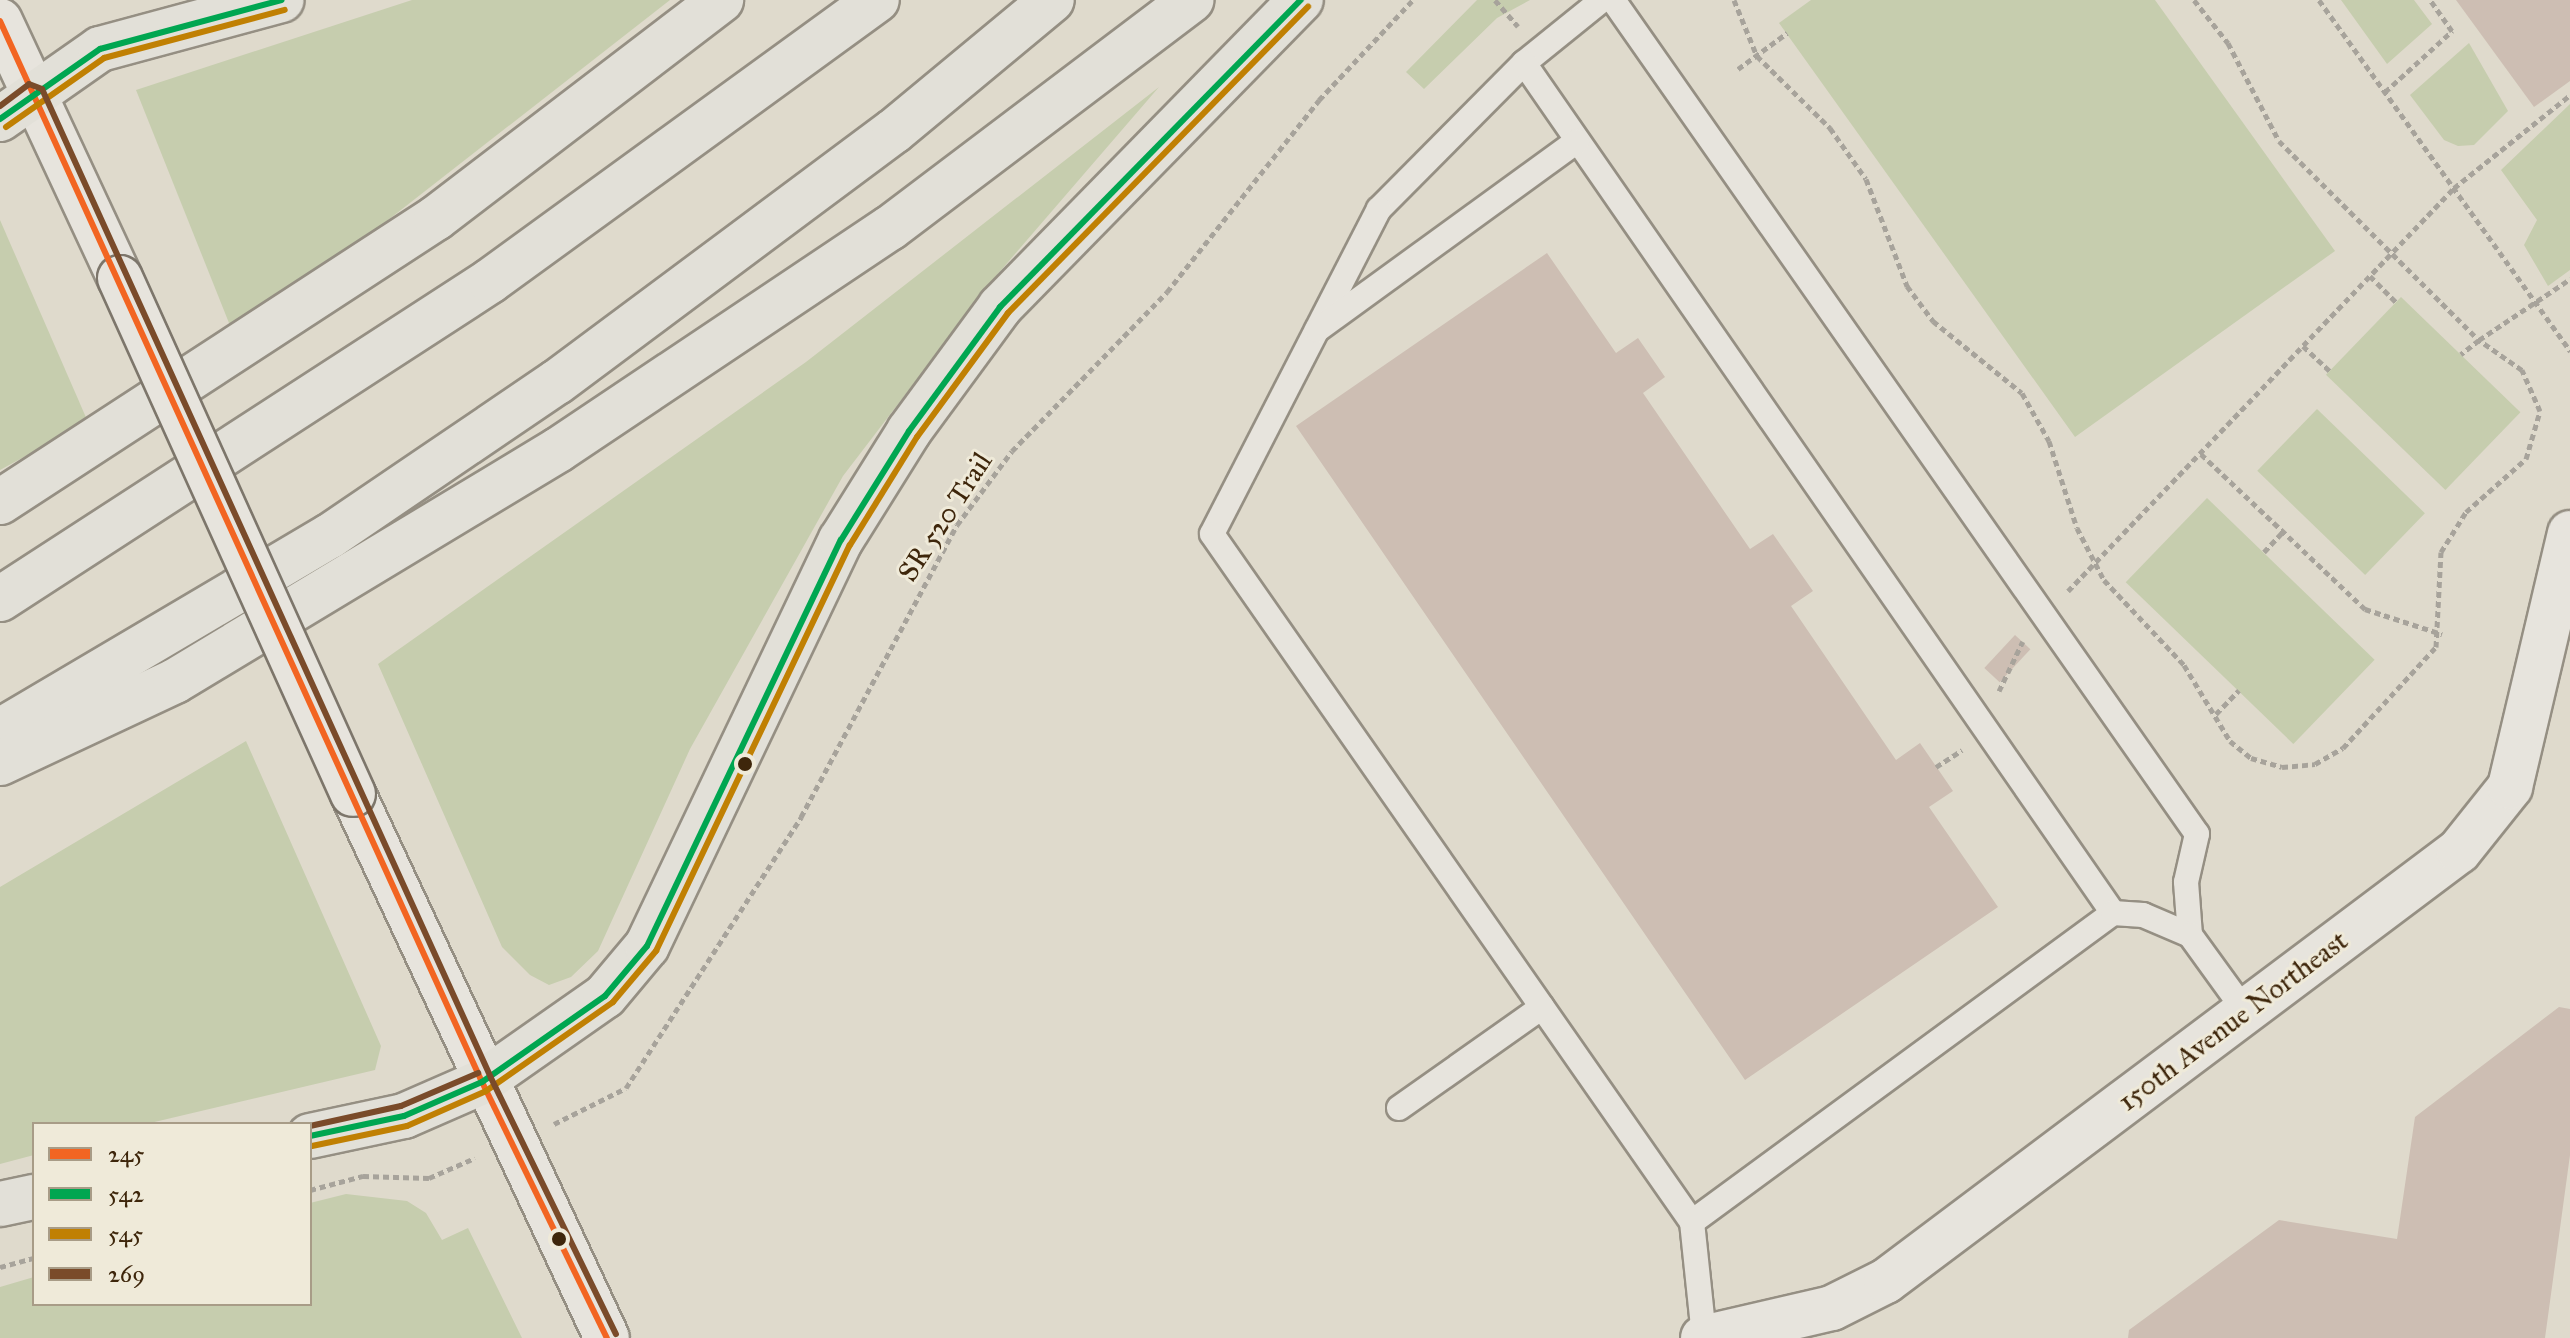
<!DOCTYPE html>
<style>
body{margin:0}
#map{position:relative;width:2570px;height:1338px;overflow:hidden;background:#dfdacc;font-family:"IM FELL Great Primer",serif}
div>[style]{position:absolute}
.green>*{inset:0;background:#c6cdae;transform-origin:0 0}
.building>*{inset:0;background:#cdbeb3;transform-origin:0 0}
.path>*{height:5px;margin-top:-2.5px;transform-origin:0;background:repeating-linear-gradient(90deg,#a7a39b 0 6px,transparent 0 10px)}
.roads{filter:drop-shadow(2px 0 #958f83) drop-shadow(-2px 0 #958f83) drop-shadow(0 2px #958f83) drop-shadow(0 -2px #958f83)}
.service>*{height:24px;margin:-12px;padding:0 12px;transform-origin:12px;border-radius:12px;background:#e7e4dd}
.minor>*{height:44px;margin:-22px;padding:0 22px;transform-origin:22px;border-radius:22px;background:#e7e4dd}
.secondary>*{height:44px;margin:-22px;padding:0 22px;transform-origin:22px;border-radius:22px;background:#e7e4dd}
.motorway>*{height:44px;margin:-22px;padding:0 22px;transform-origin:22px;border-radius:22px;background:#e2e0d8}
.bridges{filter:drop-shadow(2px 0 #7d766b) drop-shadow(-2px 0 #7d766b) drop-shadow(0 2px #7d766b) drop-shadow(0 -2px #7d766b)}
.secondary-bridge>*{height:44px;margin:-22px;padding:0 22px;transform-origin:22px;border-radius:22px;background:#e7e4dd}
.bus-1>*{height:6px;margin:-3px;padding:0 3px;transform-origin:3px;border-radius:3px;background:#f26522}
.bus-2>*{height:6px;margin:-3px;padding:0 3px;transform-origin:3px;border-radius:3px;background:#00a651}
.bus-3>*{height:6px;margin:-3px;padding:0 3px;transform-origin:3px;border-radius:3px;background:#c08003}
.bus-4>*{height:6px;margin:-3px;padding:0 3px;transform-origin:3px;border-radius:3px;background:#7a4b2a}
.dots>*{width:22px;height:22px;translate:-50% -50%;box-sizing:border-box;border:4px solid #efead9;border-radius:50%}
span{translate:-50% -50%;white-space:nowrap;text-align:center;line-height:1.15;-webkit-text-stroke:6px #efead9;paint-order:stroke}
.street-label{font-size:28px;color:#3e260b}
.legend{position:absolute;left:32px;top:1122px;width:280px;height:184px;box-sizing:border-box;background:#efead9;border:2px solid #a89c87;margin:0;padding:10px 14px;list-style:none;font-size:24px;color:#3e260b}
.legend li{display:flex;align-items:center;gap:16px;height:40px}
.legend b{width:40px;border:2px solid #a89c87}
</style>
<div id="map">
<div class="green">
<div style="clip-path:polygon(412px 0,670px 0,365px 238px,231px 328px,136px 90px)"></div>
<div style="clip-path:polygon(1477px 0,1530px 0,1497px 18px,1424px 89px,1406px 72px)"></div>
<div style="clip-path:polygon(1811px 0,2155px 0,2335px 251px,2075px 437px,1779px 23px)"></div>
<div style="clip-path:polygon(2341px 0,2414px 0,2432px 24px,2387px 64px)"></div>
<div style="clip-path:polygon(2469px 43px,2508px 111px,2474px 145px,2458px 146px,2444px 140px,2410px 95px)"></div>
<div style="clip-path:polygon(1159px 87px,996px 276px,843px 476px,690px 749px,598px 951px,571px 977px,549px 985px,530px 975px,502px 947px,378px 664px,806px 362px)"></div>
<div style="clip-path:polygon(2570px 104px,2570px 270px,2548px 286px,2524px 245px,2537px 220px,2501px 170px)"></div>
<div style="clip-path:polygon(0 220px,88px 422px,0 470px)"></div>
<div style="left:2401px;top:297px;width:166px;height:108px;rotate:44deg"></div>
<div style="left:2317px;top:409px;width:150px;height:86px;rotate:44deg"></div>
<div style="left:2207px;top:498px;width:233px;height:117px;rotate:44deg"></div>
<div style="clip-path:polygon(246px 741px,381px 1046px,375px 1070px,146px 1124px,34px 1124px,34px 1155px,0 1164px,0 887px)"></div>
<div style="clip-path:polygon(346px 1194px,407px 1201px,426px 1213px,442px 1240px,468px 1228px,522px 1338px,0 1338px,0 1287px,34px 1277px,34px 1304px,310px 1304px,310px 1203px)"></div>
</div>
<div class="building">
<div style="clip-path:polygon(2456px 0,2570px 0,2570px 81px,2534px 107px)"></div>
<div style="clip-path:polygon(1547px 253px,1616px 353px,1638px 338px,1665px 377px,1643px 393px,1750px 549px,1773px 534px,1813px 591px,1791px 606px,1896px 760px,1920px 743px,1953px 791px,1929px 807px,1998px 907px,1745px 1080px,1296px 426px)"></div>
<div style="left:2015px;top:635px;width:21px;height:45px;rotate:43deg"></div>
<div style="clip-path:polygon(2559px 1007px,2570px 1009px,2570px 1155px,2545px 1338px,2128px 1338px,2129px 1330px,2279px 1220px,2397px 1239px,2415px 1117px)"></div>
</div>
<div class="path">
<div style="left:1495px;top:0;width:35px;rotate:49deg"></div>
<div style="left:1734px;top:0;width:61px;rotate:67.7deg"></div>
<div style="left:1757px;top:56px;width:103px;rotate:44.6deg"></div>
<div style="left:1830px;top:128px;width:62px;rotate:54.8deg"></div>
<div style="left:1866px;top:179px;width:115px;rotate:69deg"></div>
<div style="left:1907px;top:286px;width:44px;rotate:53.4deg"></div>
<div style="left:1933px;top:321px;width:114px;rotate:39deg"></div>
<div style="left:2022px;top:393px;width:55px;rotate:60.6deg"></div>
<div style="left:2049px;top:441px;width:91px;rotate:72.2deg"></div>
<div style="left:2077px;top:528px;width:59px;rotate:62.6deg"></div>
<div style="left:2104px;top:580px;width:117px;rotate:46.7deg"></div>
<div style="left:2184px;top:665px;width:89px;rotate:58.8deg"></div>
<div style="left:2230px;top:741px;width:27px;rotate:39deg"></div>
<div style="left:2251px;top:758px;width:32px;rotate:16deg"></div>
<div style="left:2282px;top:767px;width:33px;rotate:-5deg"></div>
<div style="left:2315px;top:764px;width:32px;rotate:-30deg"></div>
<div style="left:2343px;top:748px;width:137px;rotate:-47.4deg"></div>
<div style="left:2436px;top:647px;width:95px;rotate:-87deg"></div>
<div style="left:2441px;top:552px;width:47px;rotate:-58deg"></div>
<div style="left:2466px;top:512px;width:80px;rotate:-41.5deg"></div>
<div style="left:2526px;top:459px;width:50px;rotate:-73.7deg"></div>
<div style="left:2540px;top:411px;width:45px;rotate:-113.7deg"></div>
<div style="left:2522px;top:370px;width:52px;rotate:-145.1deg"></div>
<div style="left:2479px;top:340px;width:23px;rotate:142deg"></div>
<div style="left:2194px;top:0;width:55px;rotate:51.7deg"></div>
<div style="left:2228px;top:43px;width:110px;rotate:62.5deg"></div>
<div style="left:2279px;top:141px;width:282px;rotate:44.9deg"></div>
<div style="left:2479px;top:340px;width:110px;rotate:-33.8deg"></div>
<div style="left:2319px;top:0;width:432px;rotate:54.4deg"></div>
<div style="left:1738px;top:69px;width:61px;rotate:-36.3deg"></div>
<div style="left:2385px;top:92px;width:91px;rotate:-42.3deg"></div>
<div style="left:2452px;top:31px;width:38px;rotate:-125deg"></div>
<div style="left:2370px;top:276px;width:37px;rotate:45deg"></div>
<div style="left:2303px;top:346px;width:37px;rotate:43deg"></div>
<div style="left:2201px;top:454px;width:226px;rotate:43.4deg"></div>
<div style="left:2365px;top:609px;width:81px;rotate:18deg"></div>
<div style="left:2264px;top:552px;width:26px;rotate:-47deg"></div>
<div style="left:2068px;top:591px;width:558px;rotate:-46.23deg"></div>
<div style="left:2454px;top:188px;width:149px;rotate:-38.7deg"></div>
<div style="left:1999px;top:691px;width:55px;rotate:-64.4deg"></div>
<div style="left:2216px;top:714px;width:33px;rotate:-46deg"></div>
<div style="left:1936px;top:767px;width:31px;rotate:-33deg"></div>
<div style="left:554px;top:1124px;width:80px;rotate:-26.6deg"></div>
<div style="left:626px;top:1088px;width:323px;rotate:-57.1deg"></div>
<div style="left:801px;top:817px;width:331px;rotate:-61.9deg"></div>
<div style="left:957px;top:525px;width:92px;rotate:-53.4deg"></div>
<div style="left:1012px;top:451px;width:222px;rotate:-45.7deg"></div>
<div style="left:1167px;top:292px;width:245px;rotate:-51.6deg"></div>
<div style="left:1319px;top:100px;width:137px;rotate:-46.8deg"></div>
<div style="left:310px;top:1190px;width:55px;rotate:-14.8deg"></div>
<div style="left:363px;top:1176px;width:66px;rotate:1.7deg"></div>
<div style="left:429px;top:1178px;width:50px;rotate:-23.5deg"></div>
<div style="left:0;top:1267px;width:35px;rotate:-15deg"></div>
</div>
<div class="roads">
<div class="service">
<div style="left:1602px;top:0;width:100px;rotate:141.1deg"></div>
<div style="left:1524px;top:63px;width:206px;rotate:134.8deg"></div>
<div style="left:1379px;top:209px;width:365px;rotate:117.2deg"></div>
<div style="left:1212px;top:534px;width:839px;rotate:55.1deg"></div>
<div style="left:1692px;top:1222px;width:116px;rotate:84deg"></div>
<div style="left:1613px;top:0;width:1018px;rotate:55deg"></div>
<div style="left:2197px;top:834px;width:49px;rotate:102.9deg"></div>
<div style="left:2186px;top:882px;width:53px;rotate:85.7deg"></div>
<div style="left:1524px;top:63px;width:1034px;rotate:55.28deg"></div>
<div style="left:1317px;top:330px;width:321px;rotate:-36deg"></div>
<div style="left:1399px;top:1108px;width:175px;rotate:-35.2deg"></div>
<div style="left:1692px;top:1222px;width:522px;rotate:-36.28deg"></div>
<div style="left:2113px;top:913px;width:30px;rotate:4deg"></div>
<div style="left:2143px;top:915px;width:51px;rotate:23.1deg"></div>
<div style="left:2190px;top:935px;width:94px;rotate:54.1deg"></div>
</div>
<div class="minor">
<div style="left:1703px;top:1338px;width:132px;rotate:-13.1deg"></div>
<div style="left:1832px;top:1308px;width:60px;rotate:-26.6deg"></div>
<div style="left:1886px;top:1281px;width:716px;rotate:-36.89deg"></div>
<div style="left:2459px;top:851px;width:82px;rotate:-51.4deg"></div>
<div style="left:2510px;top:787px;width:261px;rotate:-76.7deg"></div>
</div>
<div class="secondary">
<div style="left:0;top:21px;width:284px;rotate:65deg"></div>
<div style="left:353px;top:794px;width:600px;rotate:64.97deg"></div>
</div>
<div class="motorway">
<div style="left:0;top:119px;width:122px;rotate:-35deg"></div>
<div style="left:100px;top:49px;width:188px;rotate:-15.1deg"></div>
<div style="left:0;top:502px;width:520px;rotate:-33.08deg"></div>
<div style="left:436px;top:218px;width:359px;rotate:-37.4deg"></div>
<div style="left:0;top:599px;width:584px;rotate:-32.98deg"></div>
<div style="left:490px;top:281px;width:478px;rotate:-36deg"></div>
<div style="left:0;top:731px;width:383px;rotate:-30.6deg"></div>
<div style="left:330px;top:536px;width:274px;rotate:-34.2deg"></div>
<div style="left:557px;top:382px;width:420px;rotate:-36.7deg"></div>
<div style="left:894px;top:131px;width:205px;rotate:-39.7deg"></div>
<div style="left:0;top:763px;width:193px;rotate:-25.1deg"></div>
<div style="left:175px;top:681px;width:447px;rotate:-31.1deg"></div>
<div style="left:558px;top:450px;width:399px;rotate:-33.8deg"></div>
<div style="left:890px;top:228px;width:378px;rotate:-37.1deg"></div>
<div style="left:310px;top:1136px;width:96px;rotate:-12deg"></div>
<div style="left:404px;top:1116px;width:85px;rotate:-23.6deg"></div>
<div style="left:482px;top:1082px;width:150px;rotate:-35deg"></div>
<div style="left:605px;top:996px;width:65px;rotate:-50deg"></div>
<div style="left:647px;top:946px;width:450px;rotate:-64.5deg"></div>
<div style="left:841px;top:540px;width:128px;rotate:-58deg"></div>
<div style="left:909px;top:431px;width:154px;rotate:-53.7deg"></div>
<div style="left:1000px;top:307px;width:430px;rotate:-45.6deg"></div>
<div style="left:0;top:1204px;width:35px;rotate:-12deg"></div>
</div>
</div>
<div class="bridges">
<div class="secondary-bridge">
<div style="left:120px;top:278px;width:566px;rotate:65.7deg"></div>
</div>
</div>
<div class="bus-1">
<div style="left:0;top:21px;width:1165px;rotate:65.57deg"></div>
<div style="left:482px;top:1082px;width:285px;rotate:64deg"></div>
</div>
<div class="bus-2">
<div style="left:0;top:119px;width:122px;rotate:-35deg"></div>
<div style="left:100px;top:49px;width:188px;rotate:-15.1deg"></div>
<div style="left:310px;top:1136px;width:96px;rotate:-12deg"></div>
<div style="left:404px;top:1116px;width:85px;rotate:-23.6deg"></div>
<div style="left:482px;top:1082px;width:150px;rotate:-35deg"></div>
<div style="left:605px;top:996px;width:65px;rotate:-50deg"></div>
<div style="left:647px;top:946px;width:450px;rotate:-64.5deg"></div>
<div style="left:841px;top:540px;width:128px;rotate:-58deg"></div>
<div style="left:909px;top:431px;width:154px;rotate:-53.7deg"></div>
<div style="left:1000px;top:307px;width:430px;rotate:-45.6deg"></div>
</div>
<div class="bus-3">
<div style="left:6px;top:127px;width:120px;rotate:-35.1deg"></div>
<div style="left:104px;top:58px;width:187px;rotate:-14.9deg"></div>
<div style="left:312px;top:1146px;width:97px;rotate:-11.9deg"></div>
<div style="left:407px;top:1126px;width:86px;rotate:-23.9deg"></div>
<div style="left:486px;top:1091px;width:155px;rotate:-35deg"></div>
<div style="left:613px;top:1002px;width:67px;rotate:-49.9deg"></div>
<div style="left:656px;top:951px;width:450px;rotate:-64.5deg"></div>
<div style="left:850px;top:545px;width:127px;rotate:-58.2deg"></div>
<div style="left:917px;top:437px;width:154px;rotate:-53.7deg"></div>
<div style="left:1008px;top:313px;width:429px;rotate:-45.6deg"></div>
</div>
<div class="bus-4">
<div style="left:0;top:106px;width:36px;rotate:-37deg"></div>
<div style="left:29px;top:84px;width:14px;rotate:21deg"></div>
<div style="left:42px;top:89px;width:1086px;rotate:65.58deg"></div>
<div style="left:491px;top:1078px;width:285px;rotate:64deg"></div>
<div style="left:310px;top:1126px;width:93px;rotate:-12.4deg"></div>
<div style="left:401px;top:1106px;width:84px;rotate:-23.2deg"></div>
</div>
<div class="dots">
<div style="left:745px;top:764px;background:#3e260b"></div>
<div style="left:559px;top:1239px;background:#3e260b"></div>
</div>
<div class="street-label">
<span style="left:945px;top:517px;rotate:-57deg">SR 520 Trail</span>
<span style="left:2233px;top:1021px;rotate:-37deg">150th Avenue Northeast</span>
</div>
<ul class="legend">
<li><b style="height:10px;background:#f26522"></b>245</li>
<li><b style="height:10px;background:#00a651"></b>542</li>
<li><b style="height:10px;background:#c08003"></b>545</li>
<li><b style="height:10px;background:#7a4b2a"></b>269</li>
</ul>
</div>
